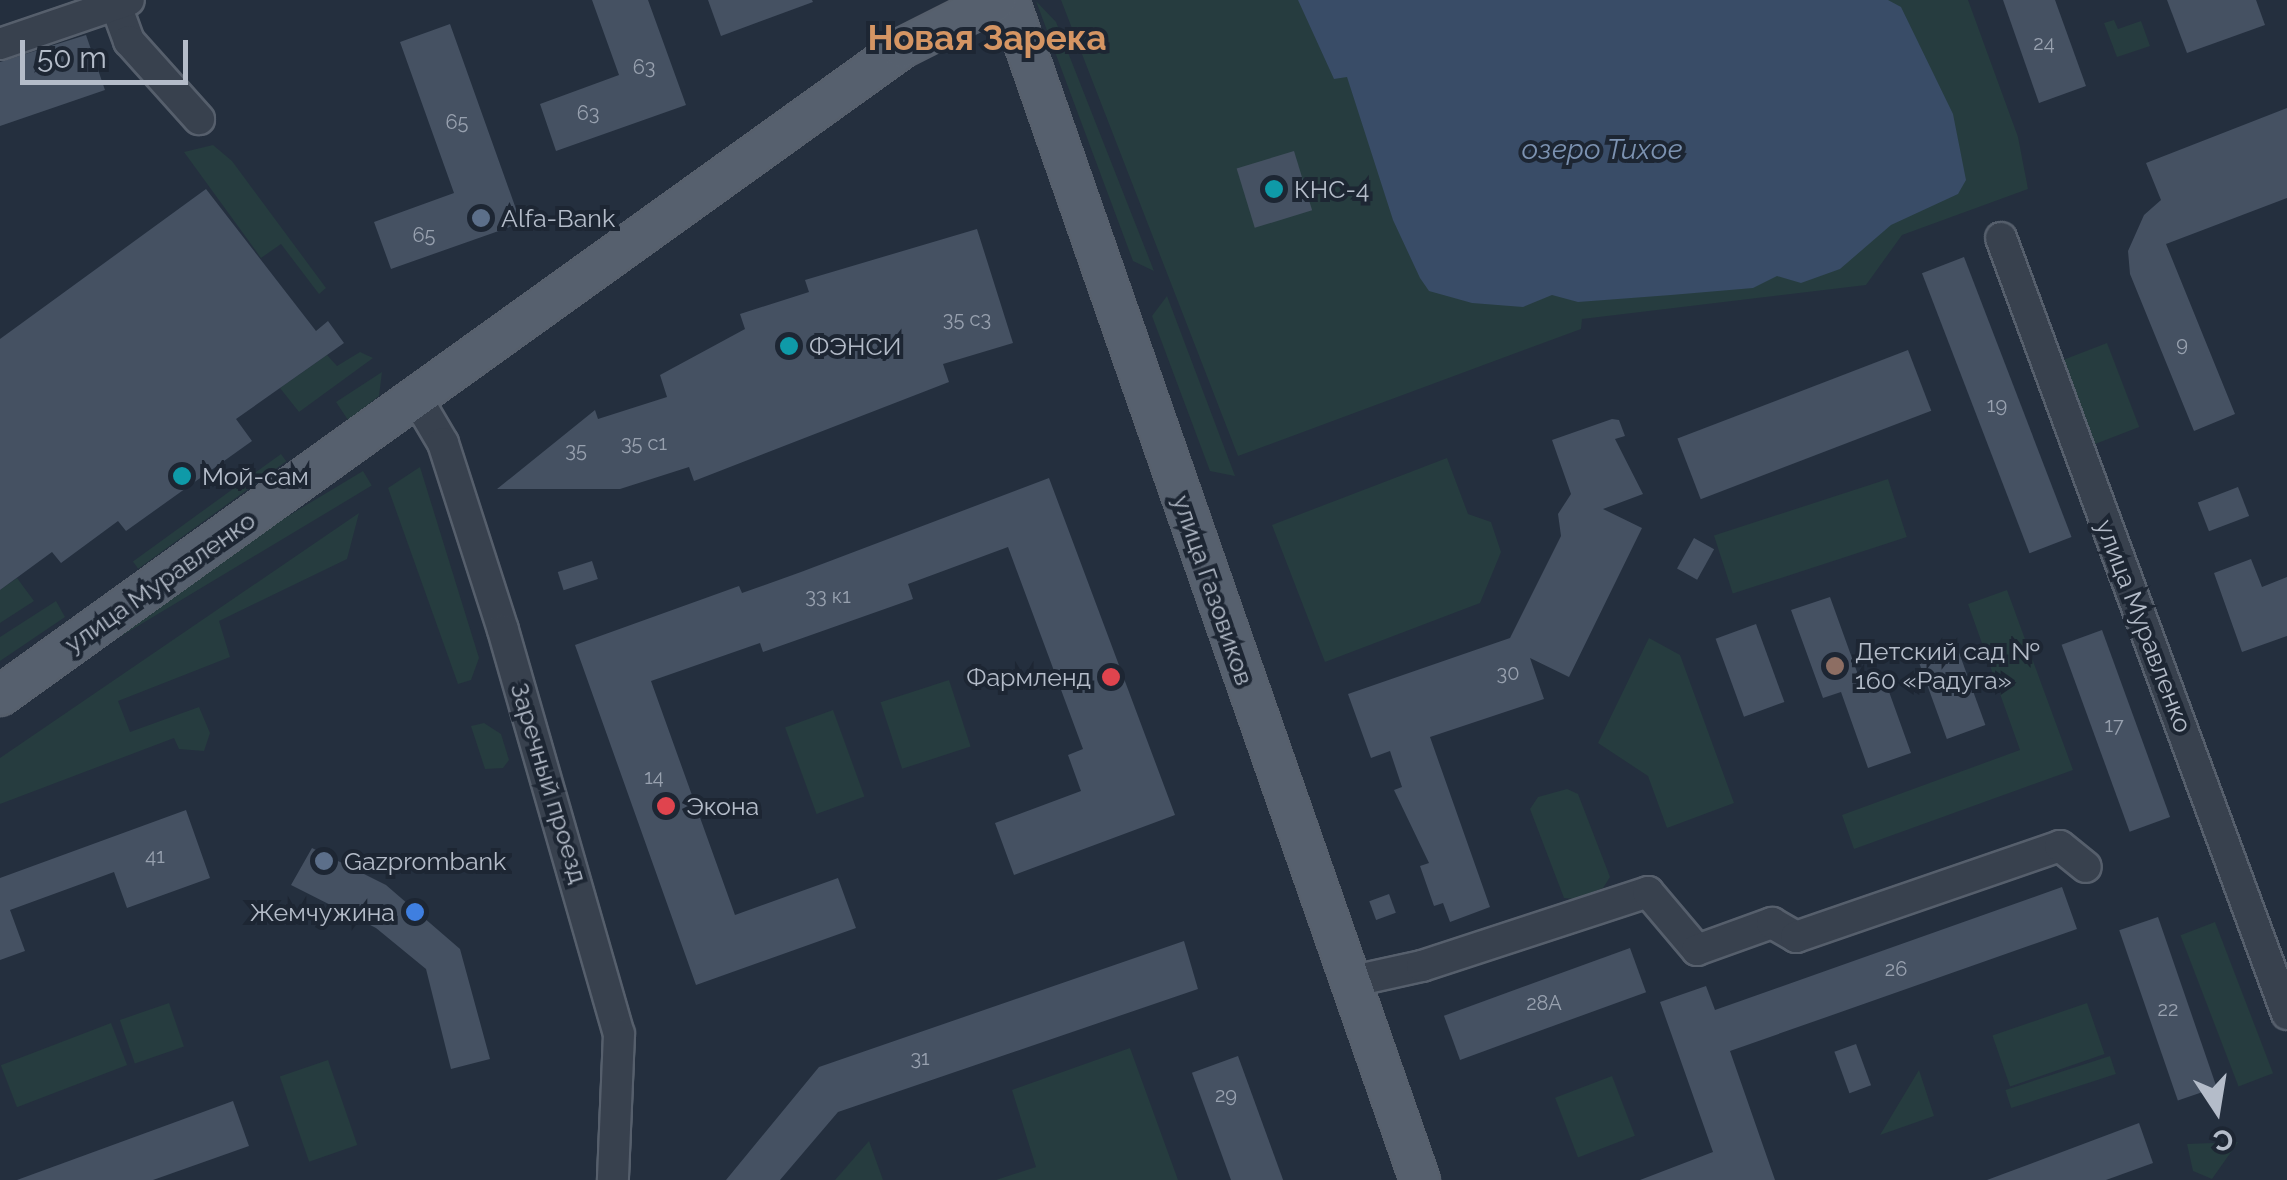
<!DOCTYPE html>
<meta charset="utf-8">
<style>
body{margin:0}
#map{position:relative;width:2287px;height:1180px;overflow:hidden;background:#242f3e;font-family:Raleway,sans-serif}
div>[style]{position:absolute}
.green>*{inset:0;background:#263c3f;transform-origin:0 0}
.water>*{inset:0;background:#394c67}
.building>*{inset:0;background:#455162;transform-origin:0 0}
.roads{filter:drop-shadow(2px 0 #565f6c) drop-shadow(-2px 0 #565f6c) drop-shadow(0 2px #565f6c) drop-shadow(0 -2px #565f6c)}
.minor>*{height:30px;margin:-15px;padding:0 15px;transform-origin:15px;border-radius:15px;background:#38414e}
.major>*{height:38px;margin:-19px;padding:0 19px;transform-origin:19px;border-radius:19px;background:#56606e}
.dots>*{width:28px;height:28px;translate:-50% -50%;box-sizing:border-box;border:5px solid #1d2633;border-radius:50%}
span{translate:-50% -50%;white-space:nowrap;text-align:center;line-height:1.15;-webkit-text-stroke:8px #1d2633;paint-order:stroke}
.number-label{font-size:20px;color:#98a1af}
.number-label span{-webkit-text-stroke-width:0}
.poi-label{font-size:25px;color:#b4bcc9}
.left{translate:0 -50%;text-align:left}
.right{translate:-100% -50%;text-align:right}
.street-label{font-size:25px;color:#b4bcc9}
.water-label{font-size:28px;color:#7c92b1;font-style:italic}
.district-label{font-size:35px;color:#d59563;font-weight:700}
.north{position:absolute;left:2167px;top:1060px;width:100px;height:100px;-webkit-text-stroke:8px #1d2633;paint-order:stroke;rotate:168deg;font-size:28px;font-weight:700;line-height:40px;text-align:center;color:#b4bcc9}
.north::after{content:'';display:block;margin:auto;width:35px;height:45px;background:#b4bcc9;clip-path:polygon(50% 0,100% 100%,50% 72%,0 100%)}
.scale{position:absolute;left:20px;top:40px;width:168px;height:45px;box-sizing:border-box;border:5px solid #b4bcc9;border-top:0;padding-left:12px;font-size:30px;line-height:35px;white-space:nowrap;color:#b4bcc9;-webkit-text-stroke:8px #1d2633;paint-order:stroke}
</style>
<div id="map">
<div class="green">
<div style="clip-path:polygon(1061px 0,1968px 0,2018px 137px,2028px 189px,1902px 235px,1866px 285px,1582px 319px,1581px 329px,1238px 456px)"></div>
<div style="clip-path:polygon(1036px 1px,1056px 22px,1154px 271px,1133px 261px)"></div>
<div style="clip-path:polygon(2114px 20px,2118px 29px,2141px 21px,2150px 46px,2117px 57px,2104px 23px)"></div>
<div style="clip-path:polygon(213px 145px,232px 161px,326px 288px,319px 294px,281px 244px,261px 258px,184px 152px)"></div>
<div style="clip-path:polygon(1167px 296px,1235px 476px,1210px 471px,1152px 316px)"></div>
<div style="left:2107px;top:343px;width:90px;height:50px;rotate:69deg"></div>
<div style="clip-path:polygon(360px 352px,373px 358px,299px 412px,280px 388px,327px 355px,337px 366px)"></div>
<div style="clip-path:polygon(382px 372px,379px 396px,348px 420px,336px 402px)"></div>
<div style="left:281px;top:454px;width:9px;height:183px;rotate:54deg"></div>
<div style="clip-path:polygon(1447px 458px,1468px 514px,1491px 522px,1501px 552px,1480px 603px,1325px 662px,1272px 525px)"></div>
<div style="clip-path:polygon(420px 467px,479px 658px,471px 680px,458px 684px,388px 488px)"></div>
<div style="left:363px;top:471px;width:17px;height:443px;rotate:59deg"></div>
<div style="left:1888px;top:479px;width:61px;height:183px;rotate:72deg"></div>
<div style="clip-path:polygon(359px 513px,347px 559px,219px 621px,230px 657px,118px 701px,130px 732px,199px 707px,210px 733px,204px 751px,179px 749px,174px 738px,0 804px,0 758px)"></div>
<div style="clip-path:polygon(17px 578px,34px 601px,0 623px,0 590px)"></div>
<div style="clip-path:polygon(2007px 590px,2073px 770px,1854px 849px,1842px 815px,2020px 750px,1968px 604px)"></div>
<div style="clip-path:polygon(56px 601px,65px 617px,0 661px,0 637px)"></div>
<div style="clip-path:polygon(1649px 638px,1680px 655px,1734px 803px,1667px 828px,1648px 776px,1598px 743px)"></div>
<div style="left:949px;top:680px;width:70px;height:72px;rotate:72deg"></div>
<div style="left:833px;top:710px;width:92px;height:51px;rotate:70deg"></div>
<div style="clip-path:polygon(484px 723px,501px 734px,509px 760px,503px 768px,485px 769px,471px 726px)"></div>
<div style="clip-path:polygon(1567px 789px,1578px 794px,1610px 877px,1603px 888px,1576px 899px,1564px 898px,1530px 809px,1538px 797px)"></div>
<div style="left:2215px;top:922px;width:162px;height:37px;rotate:69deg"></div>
<div style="left:169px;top:1003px;width:46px;height:52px;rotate:71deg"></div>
<div style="left:2087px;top:1003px;width:54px;height:100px;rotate:71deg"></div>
<div style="left:111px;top:1023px;width:45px;height:118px;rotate:69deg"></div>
<div style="clip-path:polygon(1130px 1048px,1178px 1180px,996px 1180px,1036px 1167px,1012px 1090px)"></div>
<div style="left:2110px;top:1056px;width:19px;height:110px;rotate:72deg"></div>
<div style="left:328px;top:1060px;width:90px;height:51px;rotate:71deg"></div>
<div style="clip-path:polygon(1919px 1070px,1934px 1116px,1880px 1135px)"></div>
<div style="left:1612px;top:1076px;width:64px;height:61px;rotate:69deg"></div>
<div style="clip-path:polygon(869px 1141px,883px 1180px,835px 1180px)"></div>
<div style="clip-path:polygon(2238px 1142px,2212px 1179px,2193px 1171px,2187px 1144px)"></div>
</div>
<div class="water">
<div style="clip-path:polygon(1298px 0,1888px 0,1901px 7px,1953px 114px,1966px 180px,1958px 194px,1891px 225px,1840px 269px,1801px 283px,1777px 276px,1753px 288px,1671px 295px,1578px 302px,1552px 295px,1523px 307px,1472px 303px,1429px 291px,1420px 278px,1393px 220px,1347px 77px,1334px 79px)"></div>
</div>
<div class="building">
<div style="clip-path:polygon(592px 0,648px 0,686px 105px,556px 151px,540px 104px,619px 75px)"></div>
<div style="clip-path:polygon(708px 0,812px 0,813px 2px,721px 36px)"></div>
<div style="clip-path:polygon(2003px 0,2055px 0,2086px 86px,2039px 103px)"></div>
<div style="clip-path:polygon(2167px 0,2256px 0,2265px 25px,2187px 53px)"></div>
<div style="clip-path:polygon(450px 24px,521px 223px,391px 269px,374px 222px,454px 193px,400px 42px)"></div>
<div style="clip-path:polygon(86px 35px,105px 90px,0 126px,0 62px)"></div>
<div style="clip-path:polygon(2287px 108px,2287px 198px,2166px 244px,2235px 414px,2194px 431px,2130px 274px,2128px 251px,2144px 215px,2161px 200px,2146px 163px)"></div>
<div style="left:1294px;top:151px;width:62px;height:60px;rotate:73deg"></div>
<div style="clip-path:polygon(206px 189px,316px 331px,328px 321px,344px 343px,236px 419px,252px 441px,126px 531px,118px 521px,61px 563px,52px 552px,0 590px,0 339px)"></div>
<div style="clip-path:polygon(977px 229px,1013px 343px,943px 364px,949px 382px,694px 481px,689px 467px,620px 489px,497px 489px,595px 410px,598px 419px,667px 397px,660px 375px,745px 329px,740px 314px,809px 292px,805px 280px)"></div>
<div style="left:1964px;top:257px;width:300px;height:45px;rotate:69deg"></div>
<div style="left:1908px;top:350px;width:65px;height:247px;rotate:69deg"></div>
<div style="clip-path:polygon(1612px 419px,1619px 420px,1625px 436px,1615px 439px,1643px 494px,1603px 509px,1642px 528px,1569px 677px,1530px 658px,1544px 699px,1430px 737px,1490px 907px,1450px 922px,1443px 903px,1434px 906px,1420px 866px,1429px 863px,1394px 790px,1402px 787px,1390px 751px,1371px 758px,1348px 694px,1510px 638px,1561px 536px,1558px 514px,1571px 494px,1552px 440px)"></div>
<div style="clip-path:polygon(1049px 478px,1175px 815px,1014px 875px,995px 823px,1081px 791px,1068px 755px,1083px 749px,1008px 547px,908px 584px,913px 599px,763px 652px,760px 643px,651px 681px,735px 915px,838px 878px,856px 928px,696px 985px,575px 645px,739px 586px,742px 593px,801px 572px)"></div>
<div style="left:2238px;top:487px;width:31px;height:43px;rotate:69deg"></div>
<div style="left:1694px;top:538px;width:23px;height:35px;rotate:29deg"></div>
<div style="clip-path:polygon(2251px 559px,2262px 587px,2287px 577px,2287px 636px,2242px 652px,2214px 573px)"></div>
<div style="left:592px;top:561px;width:19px;height:36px;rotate:72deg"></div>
<div style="clip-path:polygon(1830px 597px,1861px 683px,1883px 675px,1911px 753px,1868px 768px,1841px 692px,1823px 698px,1791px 610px)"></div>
<div style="left:1756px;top:624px;width:83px;height:43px;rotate:70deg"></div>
<div style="left:2102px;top:630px;width:199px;height:43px;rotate:70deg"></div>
<div style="left:1957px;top:647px;width:83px;height:41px;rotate:70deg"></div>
<div style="clip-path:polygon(186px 810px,210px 878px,127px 908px,114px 872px,10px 910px,25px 951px,0 960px,0 878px)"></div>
<div style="clip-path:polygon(312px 848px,386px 885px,460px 949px,490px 1059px,451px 1069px,426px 969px,376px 928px,291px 885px)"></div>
<div style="clip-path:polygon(2062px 887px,2077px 929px,1730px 1051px,1775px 1180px,1640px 1180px,1713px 1152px,1660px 1002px,1706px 986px,1715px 1010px)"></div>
<div style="left:1389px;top:894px;width:20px;height:21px;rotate:70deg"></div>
<div style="left:2158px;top:917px;width:180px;height:41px;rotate:71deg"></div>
<div style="clip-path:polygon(1184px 941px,1198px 989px,838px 1112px,780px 1180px,726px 1180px,819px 1067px)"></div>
<div style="left:1630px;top:948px;width:47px;height:198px;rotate:70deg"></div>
<div style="left:1856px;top:1044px;width:44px;height:23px;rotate:70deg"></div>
<div style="left:1238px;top:1056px;width:132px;height:49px;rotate:70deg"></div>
<div style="clip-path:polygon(233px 1101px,249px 1146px,153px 1180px,17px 1180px)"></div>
<div style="clip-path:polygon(2139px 1123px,2153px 1163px,2106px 1180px,1987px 1180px)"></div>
</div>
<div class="roads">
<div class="minor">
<div style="left:114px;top:0;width:44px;rotate:69.9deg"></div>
<div style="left:129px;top:41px;width:105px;rotate:48.1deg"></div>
<div style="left:0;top:44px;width:136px;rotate:-18.8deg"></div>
<div style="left:2001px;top:238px;width:827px;rotate:69.77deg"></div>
<div style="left:417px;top:399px;width:51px;rotate:59.4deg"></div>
<div style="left:443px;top:443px;width:196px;rotate:72.2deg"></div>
<div style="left:503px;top:630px;width:420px;rotate:74deg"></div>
<div style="left:619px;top:1034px;width:146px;rotate:92.4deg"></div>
<div style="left:1349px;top:982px;width:75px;rotate:-12.4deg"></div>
<div style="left:1422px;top:966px;width:238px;rotate:-18.1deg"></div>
<div style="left:1648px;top:892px;width:76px;rotate:49.8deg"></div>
<div style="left:1697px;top:950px;width:80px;rotate:-19.8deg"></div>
<div style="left:1772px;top:923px;width:28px;rotate:30deg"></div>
<div style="left:1796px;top:937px;width:279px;rotate:-19deg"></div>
<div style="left:2060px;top:846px;width:33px;rotate:39deg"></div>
</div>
<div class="major">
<div style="left:1009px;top:0;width:1250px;rotate:70.8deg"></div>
<div style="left:0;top:696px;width:1111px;rotate:-35.69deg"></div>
<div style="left:902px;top:48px;width:106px;rotate:-26.8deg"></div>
</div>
</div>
<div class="dots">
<div style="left:1274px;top:189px;background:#0f9aa8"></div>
<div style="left:481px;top:218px;background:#5c6f8a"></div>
<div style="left:789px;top:346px;background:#0f9aa8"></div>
<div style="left:182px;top:476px;background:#0f9aa8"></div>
<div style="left:1835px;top:666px;background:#8d6e63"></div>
<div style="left:1111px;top:677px;background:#e0444e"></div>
<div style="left:666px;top:806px;background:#e0444e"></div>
<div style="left:324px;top:861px;background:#5c6f8a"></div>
<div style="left:415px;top:912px;background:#3f7fe0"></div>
</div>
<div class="number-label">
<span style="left:2044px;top:43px">24</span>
<span style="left:644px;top:67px">63</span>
<span style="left:588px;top:113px">63</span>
<span style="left:457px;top:122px">65</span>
<span style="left:424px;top:235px">65</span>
<span style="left:967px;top:319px">35 с3</span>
<span style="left:2182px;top:344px">9</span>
<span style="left:1997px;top:405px">19</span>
<span style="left:644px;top:443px">35 с1</span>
<span style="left:576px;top:450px">35</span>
<span style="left:828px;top:596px">33 к1</span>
<span style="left:1508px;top:673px">30</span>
<span style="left:2114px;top:725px">17</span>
<span style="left:654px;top:777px">14</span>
<span style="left:155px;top:856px">41</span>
<span style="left:1896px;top:969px">26</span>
<span style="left:1544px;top:1003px">28А</span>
<span style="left:2168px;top:1009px">22</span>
<span style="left:920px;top:1058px">31</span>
<span style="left:1226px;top:1095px">29</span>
</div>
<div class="poi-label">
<span class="left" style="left:1294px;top:189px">КНС-4</span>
<span class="left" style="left:501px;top:218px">Alfa-Bank</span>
<span class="left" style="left:809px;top:346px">ФЭНСИ</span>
<span class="left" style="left:202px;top:476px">Мой-сам</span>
<span class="left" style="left:1855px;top:666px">Детский сад №<br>160 «Радуга»</span>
<span class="right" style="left:1091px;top:677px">Фармленд</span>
<span class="left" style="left:686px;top:806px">Экона</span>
<span class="left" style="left:344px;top:861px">Gazprombank</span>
<span class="right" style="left:395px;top:912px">Жемчужина</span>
</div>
<div class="street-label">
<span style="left:160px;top:582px;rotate:-35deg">улица Муравленко</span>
<span style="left:1213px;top:590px;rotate:71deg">улица Газовиков</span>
<span style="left:2144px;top:626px;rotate:69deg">улица Муравленко</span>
<span style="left:549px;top:783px;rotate:73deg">Заречный проезд</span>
</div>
<div class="water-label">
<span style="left:1602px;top:150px">озеро Тихое</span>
</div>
<div class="district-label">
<span style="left:987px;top:38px">Новая Зарека</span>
</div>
<div class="north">С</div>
<div class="scale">50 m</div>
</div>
